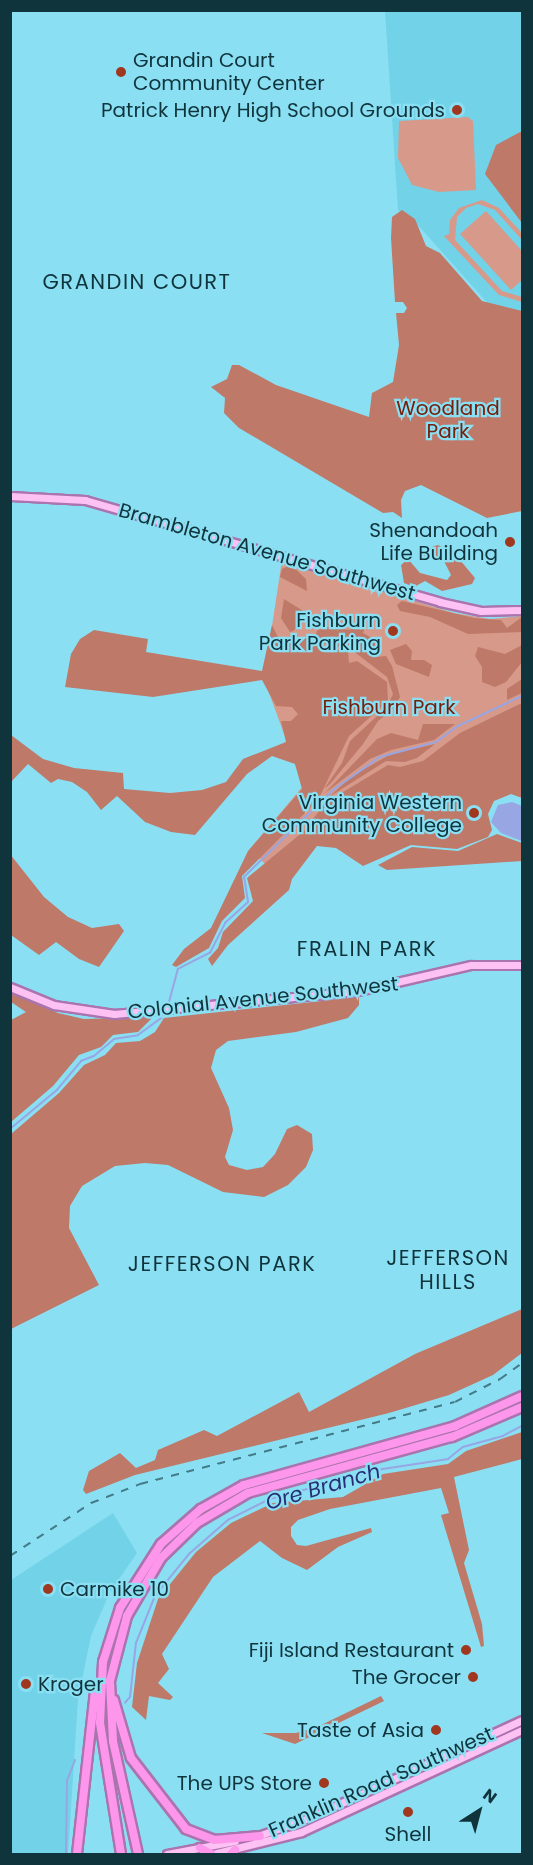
<!DOCTYPE html>
<style>
body{margin:0}
#map{position:relative;width:533px;height:1865px;overflow:hidden;background:#8bdff3;font-family:Poppins,sans-serif}
div>[style]{position:absolute}
.built>*{inset:0;background:#72d2e8}
.green>*{inset:0;background:#d79989}
.forest>*{inset:0;background:#be7969}
.water>*{inset:0;background:#98a6e3}
.stream>*{height:1.5px;margin:-0.75px;padding:0 0.75px;transform-origin:0.75px;border-radius:0.75px;background:#98a6e3}
.roads{filter:drop-shadow(2px 0 #aa74ae) drop-shadow(-2px 0 #aa74ae) drop-shadow(0 2px #aa74ae) drop-shadow(0 -2px #aa74ae)}
.major>*{height:7px;margin:-3.5px;padding:0 3.5px;transform-origin:3.5px;border-radius:3.5px;background:#fec1f3}
.highway>*{height:8px;margin:-4px;padding:0 4px;transform-origin:4px;border-radius:4px;background:#fe97eb}
.rail>*{height:1.5px;margin-top:-0.75px;transform-origin:0;background:repeating-linear-gradient(90deg,#437c89 0 8px,transparent 0 16px)}
.dots>*{width:16px;height:16px;translate:-50% -50%;box-sizing:border-box;border:3px solid #8bdff3;border-radius:50%}
span{translate:-50% -50%;white-space:nowrap;text-align:center;line-height:1.15;-webkit-text-stroke:4.5px #8bdff3;paint-order:stroke}
.poi-label{font-size:20px;color:#0f343c}
.left{translate:0 -50%;text-align:left}
.right{translate:-100% -50%;text-align:right}
.park-label{font-size:20px;color:#74200d}
.street-label{font-size:20px;color:#0f343c}
.neighbourhood-label{font-size:21px;color:#0f343c;letter-spacing:1.5px}
.water-label{font-size:21px;color:#272e75;font-style:italic}
.frame{position:absolute;inset:0;border:12px solid #0f343c;pointer-events:none}
.north{position:absolute;left:449px;top:1781px;width:60px;height:60px;-webkit-text-stroke:4px #8bdff3;paint-order:stroke;rotate:36deg;font-size:16px;font-weight:700;line-height:24px;text-align:center;color:#0f343c}
.north::after{content:'';display:block;margin:auto;width:21px;height:27px;background:#0f343c;clip-path:polygon(50% 0,100% 100%,50% 72%,0 100%)}
</style>
<div id="map">
<div class="built">
<div style="clip-path:polygon(385px 11px,522px 11px,522px 315px,492px 308px,417px 224px,398px 210px)"></div>
<div style="clip-path:polygon(113px 1513px,137px 1553px,110px 1592px,91px 1636px,78px 1699px,68px 1854px,11px 1854px,11px 1580px)"></div>
</div>
<div class="green">
<div style="clip-path:polygon(468px 117px,473px 121px,476px 190px,439px 192px,412px 185px,398px 158px,399px 121px)"></div>
<div style="clip-path:polygon(482px 200px,499px 208px,522px 233px,522px 240px,495px 210px,478px 204px,466px 208px,457px 217px,455px 240px,502px 291px,522px 297px,522px 302px,499px 295px,444px 236px,449px 234px,450px 220px,459px 208px)"></div>
<div style="clip-path:polygon(486px 211px,522px 251px,522px 280px,511px 290px,460px 234px)"></div>
<div style="clip-path:polygon(282px 560px,454px 613px,490px 619px,522px 616px,522px 783px,326px 836px,274px 873px,250px 849px,303px 786px,264px 679px)"></div>
</div>
<div class="forest">
<div style="clip-path:polygon(522px 131px,522px 223px,485px 174px,496px 145px)"></div>
<div style="clip-path:polygon(402px 210px,415px 219px,426px 246px,440px 253px,482px 301px,522px 311px,522px 511px,487px 518px,421px 485px,405px 491px,401px 500px,402px 518px,393px 512px,383px 513px,239px 428px,224px 413px,225px 398px,211px 387px,227px 379px,232px 365px,239px 365px,276px 385px,369px 417px,372px 393px,393px 382px,399px 345px,396px 313px,404px 313px,407px 308px,403px 302px,395px 302px,391px 238px,392px 217px)"></div>
<div style="clip-path:polygon(438px 545px,455px 554px,475px 578px,472px 584px,442px 591px,425px 581px,414px 587px,404px 583px,401px 565px,408px 559px,420px 573px,447px 580px,451px 575px,444px 561px,422px 556px,425px 549px)"></div>
<div style="clip-path:polygon(291px 565px,306px 579px,307px 591px,280px 577px,282px 569px)"></div>
<div style="clip-path:polygon(284px 599px,305px 612px,302px 624px,293px 631px,290px 632px,281px 618px)"></div>
<div style="clip-path:polygon(402px 601px,474px 618px,501px 620px,507px 628px,522px 617px,522px 632px,468px 634px,430px 617px,400px 611px,397px 605px)"></div>
<div style="clip-path:polygon(357px 623px,365px 627px,363px 633px,377px 641px,377px 657px,386px 656px,392px 666px,400px 697px,392px 710px,378px 721px,363px 744px,330px 784px,324px 789px,342px 763px,350px 741px,387px 707px,393px 694px,387px 677px,352px 650px,314px 641px,317px 631px,324px 627px,350px 630px)"></div>
<div style="clip-path:polygon(272px 625px,280px 641px,291px 636px,299px 640px,307px 638px,321px 648px,348px 651px,349px 663px,357px 661px,387px 682px,388px 701px,349px 736px,318px 800px,242px 876px,245px 898px,222px 921px,209px 948px,176px 967px,172px 965px,184px 949px,211px 928px,248px 851px,302px 789px,295px 764px,272px 756px,247px 774px,195px 835px,171px 832px,145px 822px,117px 796px,101px 810px,87px 792px,72px 782px,58px 779px,51px 783px,28px 764px,11px 782px,11px 735px,43px 759px,74px 768px,123px 773px,124px 789px,170px 793px,202px 790px,226px 782px,243px 759px,286px 742px,281px 721px,291px 721px,298px 714px,292px 707px,276px 706px,262px 680px,153px 697px,65px 687px,71px 654px,80px 639px,94px 630px,148px 639px,146px 652px,262px 671px)"></div>
<div style="clip-path:polygon(406px 644px,412px 651px,411px 660px,424px 660px,432px 665px,429px 677px,396px 664px,390px 650px)"></div>
<div style="clip-path:polygon(522px 645px,522px 662px,506px 682px,495px 687px,482px 682px,482px 667px,475px 656px,478px 647px,505px 654px)"></div>
<div style="clip-path:polygon(522px 679px,522px 693px,507px 700px,507px 689px)"></div>
<div style="clip-path:polygon(522px 703px,522px 798px,511px 794px,494px 801px,488px 814px,492px 830px,488px 837px,457px 849px,411px 845px,363px 866px,336px 848px,317px 846px,292px 879px,289px 890px,228px 945px,212px 966px,208px 959px,218px 948px,223px 932px,253px 901px,247px 878px,304px 831px,325px 803px,388px 765px,400px 767px,423px 761px,460px 733px)"></div>
<div style="clip-path:polygon(423px 724px,455px 724px,434px 740px,391px 750px,370px 759px,325px 793px,377px 739px,391px 733px,418px 740px)"></div>
<div style="clip-path:polygon(435px 744px,417px 758px,405px 762px,386px 761px,329px 797px,352px 776px,391px 754px)"></div>
<div style="clip-path:polygon(497px 834px,522px 843px,522px 861px,387px 870px,378px 865px,412px 847px,458px 851px)"></div>
<div style="clip-path:polygon(10px 854px,44px 897px,68px 917px,92px 928px,119px 924px,124px 931px,99px 967px,79px 959px,56px 942px,39px 955px,11px 935px)"></div>
<div style="clip-path:polygon(11px 993px,58px 1013px,84px 1019px,153px 1017px,138px 1032px,113px 1035px,101px 1047px,79px 1055px,53px 1086px,11px 1122px,11px 1020px,26px 1012px,11px 1002px)"></div>
<div style="clip-path:polygon(359px 997px,359px 1005px,348px 1018px,296px 1032px,228px 1041px,216px 1050px,211px 1068px,229px 1108px,233px 1130px,225px 1157px,229px 1165px,247px 1170px,263px 1167px,275px 1154px,287px 1129px,297px 1125px,312px 1134px,313px 1150px,306px 1167px,288px 1185px,264px 1197px,223px 1192px,168px 1165px,145px 1163px,115px 1166px,82px 1186px,70px 1206px,69px 1228px,99px 1285px,11px 1329px,11px 1134px,59px 1093px,84px 1065px,105px 1055px,116px 1043px,140px 1041px,155px 1032px,164px 1018px)"></div>
<div style="clip-path:polygon(522px 1309px,522px 1353px,493px 1375px,449px 1395px,389px 1413px,135px 1475px,86px 1494px,83px 1490px,89px 1471px,120px 1453px,136px 1468px,155px 1460px,158px 1450px,204px 1430px,217px 1436px,299px 1392px,309px 1412px,415px 1354px)"></div>
<div style="clip-path:polygon(522px 1432px,522px 1459px,454px 1477px,469px 1550px,464px 1563px,482px 1624px,484px 1646px,481px 1647px,441px 1515px,449px 1513px,441px 1488px,330px 1509px,298px 1520px,291px 1527px,291px 1536px,297px 1545px,306px 1546px,371px 1528px,372px 1532px,338px 1547px,307px 1570px,282px 1558px,260px 1541px,213px 1577px,162px 1654px,169px 1669px,158px 1683px,173px 1697px,170px 1700px,149px 1696px,146px 1720px,132px 1707px,137px 1663px,158px 1599px,196px 1552px,231px 1523px,273px 1503px,343px 1497px,383px 1474px,448px 1464px,466px 1451px)"></div>
<div style="clip-path:polygon(381px 1696px,384px 1701px,295px 1744px,262px 1733px,296px 1733px,317px 1727px)"></div>
</div>
<div class="water">
<div style="clip-path:polygon(512px 802px,522px 806px,522px 841px,501px 833px,491px 822px,498px 805px)"></div>
</div>
<div class="stream">
<div style="left:168px;top:1006px;width:38px;rotate:-75deg"></div>
<div style="left:178px;top:969px;width:36px;rotate:-27deg"></div>
<div style="left:210px;top:953px;width:34px;rotate:-63deg"></div>
<div style="left:225px;top:923px;width:31px;rotate:-42deg"></div>
<div style="left:248px;top:902px;width:25px;rotate:-99deg"></div>
<div style="left:244px;top:877px;width:124px;rotate:-44.3deg"></div>
<div style="left:333px;top:790px;width:57px;rotate:-35.1deg"></div>
<div style="left:380px;top:757px;width:58px;rotate:-15deg"></div>
<div style="left:436px;top:742px;width:27px;rotate:-36deg"></div>
<div style="left:458px;top:726px;width:71px;rotate:-25.1deg"></div>
<div style="left:10px;top:1129px;width:61px;rotate:-39.7deg"></div>
<div style="left:57px;top:1090px;width:38px;rotate:-50deg"></div>
<div style="left:81px;top:1061px;width:14px;rotate:-21deg"></div>
<div style="left:94px;top:1056px;width:26px;rotate:-40deg"></div>
<div style="left:114px;top:1039px;width:24px;rotate:-9deg"></div>
<div style="left:138px;top:1035px;width:29px;rotate:-36deg"></div>
<div style="left:125px;top:1703px;width:8px;rotate:-50deg"></div>
<div style="left:130px;top:1697px;width:54px;rotate:-83.7deg"></div>
<div style="left:136px;top:1643px;width:51px;rotate:-68deg"></div>
<div style="left:155px;top:1596px;width:54px;rotate:-51deg"></div>
<div style="left:189px;top:1554px;width:52px;rotate:-41.1deg"></div>
<div style="left:228px;top:1520px;width:47px;rotate:-26.6deg"></div>
<div style="left:270px;top:1499px;width:117px;rotate:-14.9deg"></div>
<div style="left:383px;top:1469px;width:66px;rotate:-8.7deg"></div>
<div style="left:448px;top:1459px;width:19px;rotate:-39deg"></div>
<div style="left:463px;top:1447px;width:41px;rotate:-15.4deg"></div>
<div style="left:503px;top:1436px;width:21px;rotate:-28deg"></div>
<div style="left:66px;top:1854px;width:73px;rotate:-89.2deg"></div>
<div style="left:67px;top:1781px;width:22px;rotate:-69deg"></div>
</div>
<div class="roads">
<div class="major">
<div style="left:10px;top:496px;width:75px;rotate:3.1deg"></div>
<div style="left:85px;top:500px;width:369px;rotate:16deg"></div>
<div style="left:440px;top:602px;width:42px;rotate:12.4deg"></div>
<div style="left:481px;top:611px;width:41px;rotate:-1.4deg"></div>
<div style="left:10px;top:987px;width:48px;rotate:22.2deg"></div>
<div style="left:54px;top:1005px;width:61px;rotate:8.5deg"></div>
<div style="left:114px;top:1014px;width:245px;rotate:-5.4deg"></div>
<div style="left:358px;top:991px;width:116px;rotate:-13deg"></div>
<div style="left:471px;top:965px;width:51px"></div>
<div style="left:255px;top:1837px;width:57px;rotate:-19.4deg"></div>
<div style="left:309px;top:1818px;width:234px;rotate:-24.7deg"></div>
<div style="left:167px;top:1854px;width:69px;rotate:-10.8deg"></div>
<div style="left:213px;top:1854px;width:91px;rotate:-14deg"></div>
<div style="left:301px;top:1832px;width:243px;rotate:-24.8deg"></div>
</div>
<div class="highway">
<div style="left:114px;top:1700px;width:60px;rotate:73.7deg"></div>
<div style="left:131px;top:1758px;width:90px;rotate:52.2deg"></div>
<div style="left:186px;top:1829px;width:30px;rotate:21deg"></div>
<div style="left:214px;top:1840px;width:46px;rotate:-5deg"></div>
<div style="left:200px;top:1848px;width:13px;rotate:29deg"></div>
<div style="left:77px;top:1854px;width:164px;rotate:-83.7deg"></div>
<div style="left:121px;top:1854px;width:133px;rotate:-99.1deg"></div>
<div style="left:100px;top:1723px;width:61px;rotate:-87.2deg"></div>
<div style="left:103px;top:1662px;width:57px;rotate:-72.5deg"></div>
<div style="left:120px;top:1608px;width:76px;rotate:-57.4deg"></div>
<div style="left:161px;top:1544px;width:53px;rotate:-41.2deg"></div>
<div style="left:201px;top:1509px;width:49px;rotate:-29.2deg"></div>
<div style="left:244px;top:1485px;width:219px;rotate:-15.6deg"></div>
<div style="left:455px;top:1426px;width:73px;rotate:-24.1deg"></div>
<div style="left:138px;top:1854px;width:116px;rotate:-102.5deg"></div>
<div style="left:113px;top:1741px;width:60px;rotate:-92.9deg"></div>
<div style="left:110px;top:1681px;width:67px;rotate:-75.3deg"></div>
<div style="left:127px;top:1616px;width:67px;rotate:-59.6deg"></div>
<div style="left:161px;top:1558px;width:50px;rotate:-44.2deg"></div>
<div style="left:197px;top:1523px;width:59px;rotate:-30.5deg"></div>
<div style="left:248px;top:1493px;width:212px;rotate:-15.4deg"></div>
<div style="left:452px;top:1437px;width:76px;rotate:-23.2deg"></div>
<div style="left:231px;top:1854px;width:6px;rotate:-45deg"></div>
</div>
</div>
<div class="rail">
<div style="left:10px;top:1556px;width:97px;rotate:-33.2deg"></div>
<div style="left:91px;top:1503px;width:53px;rotate:-21.2deg"></div>
<div style="left:140px;top:1484px;width:325px;rotate:-14.6deg"></div>
<div style="left:455px;top:1402px;width:51px;rotate:-27.1deg"></div>
<div style="left:500px;top:1379px;width:27px;rotate:-36deg"></div>
</div>
<div class="dots">
<div style="left:121px;top:72px;background:#a0371f"></div>
<div style="left:457px;top:110px;background:#a0371f"></div>
<div style="left:510px;top:542px;background:#a0371f"></div>
<div style="left:393px;top:631px;background:#a0371f"></div>
<div style="left:474px;top:813px;background:#a0371f"></div>
<div style="left:48px;top:1589px;background:#a0371f"></div>
<div style="left:466px;top:1650px;background:#a0371f"></div>
<div style="left:473px;top:1677px;background:#a0371f"></div>
<div style="left:26px;top:1684px;background:#a0371f"></div>
<div style="left:436px;top:1730px;background:#a0371f"></div>
<div style="left:324px;top:1783px;background:#a0371f"></div>
<div style="left:408px;top:1812px;background:#a0371f"></div>
</div>
<div class="poi-label">
<span class="left" style="left:133px;top:72px">Grandin Court<br>Community Center</span>
<span class="right" style="left:445px;top:110px">Patrick Henry High School Grounds</span>
<span class="right" style="left:498px;top:542px">Shenandoah<br>Life Building</span>
<span class="right" style="left:381px;top:632px">Fishburn<br>Park Parking</span>
<span class="right" style="left:462px;top:814px">Virginia Western<br>Community College</span>
<span class="left" style="left:60px;top:1589px">Carmike 10</span>
<span class="right" style="left:454px;top:1650px">Fiji Island Restaurant</span>
<span class="right" style="left:461px;top:1677px">The Grocer</span>
<span class="left" style="left:38px;top:1684px">Kroger</span>
<span class="right" style="left:424px;top:1730px">Taste of Asia</span>
<span class="right" style="left:312px;top:1783px">The UPS Store</span>
<span style="left:408px;top:1834px">Shell</span>
</div>
<div class="park-label">
<span style="left:448px;top:420px">Woodland<br>Park</span>
<span style="left:389px;top:707px">Fishburn Park</span>
</div>
<div class="street-label">
<span style="left:267px;top:552px;rotate:16deg">Brambleton Avenue Southwest</span>
<span style="left:263px;top:998px;rotate:-6deg">Colonial Avenue Southwest</span>
<span style="left:381px;top:1782px;rotate:-24deg">Franklin Road Southwest</span>
</div>
<div class="neighbourhood-label">
<span style="left:137px;top:282px">GRANDIN COURT</span>
<span style="left:367px;top:949px">FRALIN PARK</span>
<span style="left:448px;top:1270px">JEFFERSON<br>HILLS</span>
<span style="left:222px;top:1264px">JEFFERSON PARK</span>
</div>
<div class="water-label">
<span style="left:323px;top:1487px;rotate:-16deg">Ore Branch</span>
</div>
<div class="frame"></div>
<div class="north">N</div>
</div>
